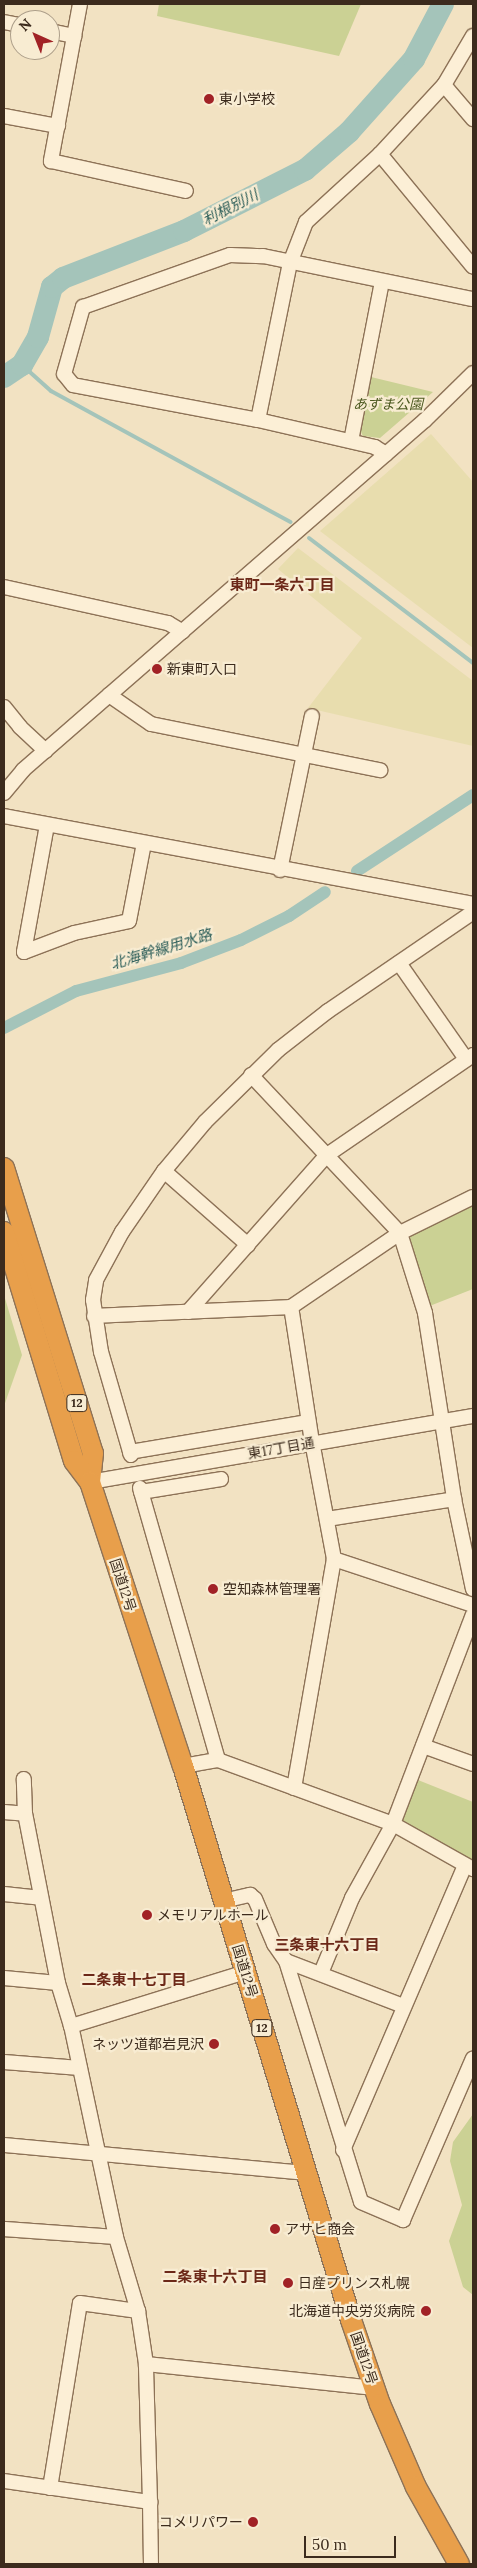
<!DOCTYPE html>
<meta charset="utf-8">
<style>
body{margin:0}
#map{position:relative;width:477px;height:2568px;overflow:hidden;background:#f2e2c2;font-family:Lora,"Noto Sans JP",serif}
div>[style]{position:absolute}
.farmland>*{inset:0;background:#e8ddae}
.green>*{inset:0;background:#cbd194}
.stream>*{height:4px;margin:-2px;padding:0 2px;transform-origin:2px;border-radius:2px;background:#a4c4ba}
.canal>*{height:12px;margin:-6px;padding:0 6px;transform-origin:6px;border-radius:6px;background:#a4c4ba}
.river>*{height:22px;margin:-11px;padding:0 11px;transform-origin:11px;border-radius:11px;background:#a4c4ba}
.roads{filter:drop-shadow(1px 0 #8d7257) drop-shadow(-1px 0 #8d7257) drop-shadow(0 1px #8d7257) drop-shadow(0 -1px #8d7257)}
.minor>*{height:14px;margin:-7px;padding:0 7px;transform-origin:7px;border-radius:7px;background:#fcefd6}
.highway>*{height:20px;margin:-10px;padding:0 10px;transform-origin:10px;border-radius:10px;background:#e89f4b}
.dots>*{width:14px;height:14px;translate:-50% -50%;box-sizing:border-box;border:2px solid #f8ecd2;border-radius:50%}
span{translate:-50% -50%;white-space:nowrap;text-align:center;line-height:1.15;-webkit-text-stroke:4.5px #f8ecd2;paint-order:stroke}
.shield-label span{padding:1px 4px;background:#f8ecd2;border:1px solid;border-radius:4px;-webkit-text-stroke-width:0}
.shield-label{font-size:12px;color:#3c2b1d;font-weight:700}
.poi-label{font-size:14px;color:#3c2b1d}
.left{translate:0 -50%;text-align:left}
.right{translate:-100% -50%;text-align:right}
.park-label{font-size:14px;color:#4d5a21;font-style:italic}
.street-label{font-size:14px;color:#3c2b1d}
.water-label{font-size:15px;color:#2b5d58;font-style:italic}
.neighbourhood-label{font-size:15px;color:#6c2818;font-weight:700}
.frame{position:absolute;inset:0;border:5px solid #3c2b1d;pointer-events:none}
.north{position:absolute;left:10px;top:10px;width:50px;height:50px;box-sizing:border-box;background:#f8ecd2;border:1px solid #ad9f8a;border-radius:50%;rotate:316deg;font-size:14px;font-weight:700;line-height:20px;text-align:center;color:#3c2b1d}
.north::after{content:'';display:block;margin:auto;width:18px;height:22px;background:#a12226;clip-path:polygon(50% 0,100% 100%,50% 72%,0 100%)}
.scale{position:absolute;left:304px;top:2536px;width:92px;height:22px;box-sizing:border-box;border:2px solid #3c2b1d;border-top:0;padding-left:6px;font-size:15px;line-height:18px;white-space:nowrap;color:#3c2b1d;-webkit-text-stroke:4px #f8ecd2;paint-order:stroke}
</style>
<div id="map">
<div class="farmland">
<div style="clip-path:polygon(431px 434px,473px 482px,473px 648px,320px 531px)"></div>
<div style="clip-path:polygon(298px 548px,473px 681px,473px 746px,308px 708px,362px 638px,278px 569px)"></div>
</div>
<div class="green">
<div style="clip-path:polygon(159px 4px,361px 4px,339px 56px,157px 16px)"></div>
<div style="clip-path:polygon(371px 377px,433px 392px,380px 438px,363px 436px,360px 430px)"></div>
<div style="clip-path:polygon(473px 1202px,473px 1289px,427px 1307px,405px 1235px)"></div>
<div style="clip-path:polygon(4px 1295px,22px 1355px,4px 1406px)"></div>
<div style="clip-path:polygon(418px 1780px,473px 1802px,473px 1860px,401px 1820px)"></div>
<div style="clip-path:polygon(473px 2114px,473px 2295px,463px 2287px,449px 2241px,462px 2205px,450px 2161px,453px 2142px)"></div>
</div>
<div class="stream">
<div style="left:22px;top:365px;width:39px;rotate:42deg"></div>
<div style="left:51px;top:391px;width:273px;rotate:28.7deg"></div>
<div style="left:309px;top:538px;width:206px;rotate:37.3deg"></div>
</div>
<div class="canal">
<div style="left:357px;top:871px;width:139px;rotate:-33.2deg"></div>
<div style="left:4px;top:1028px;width:81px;rotate:-27.2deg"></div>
<div style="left:76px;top:991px;width:109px;rotate:-14.9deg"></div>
<div style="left:181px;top:963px;width:64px;rotate:-21deg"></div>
<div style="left:241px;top:940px;width:54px;rotate:-26.6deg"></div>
<div style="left:289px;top:916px;width:43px;rotate:-33.7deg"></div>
</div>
<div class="river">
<div style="left:4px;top:377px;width:22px;rotate:-34deg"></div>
<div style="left:22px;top:365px;width:32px;rotate:-60deg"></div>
<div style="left:38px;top:337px;width:52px;rotate:-74.4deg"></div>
<div style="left:52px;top:287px;width:14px;rotate:-39deg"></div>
<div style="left:63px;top:278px;width:130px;rotate:-21.2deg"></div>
<div style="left:184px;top:231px;width:136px;rotate:-26.8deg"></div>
<div style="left:305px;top:170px;width:58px;rotate:-40.8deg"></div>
<div style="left:349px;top:132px;width:98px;rotate:-48.3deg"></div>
<div style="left:414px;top:59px;width:62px;rotate:-62.2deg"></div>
</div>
<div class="roads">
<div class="minor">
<div style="left:80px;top:4px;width:160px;rotate:100.5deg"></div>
<div style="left:51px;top:161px;width:138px;rotate:12.5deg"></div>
<div style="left:4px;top:22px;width:16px;rotate:11deg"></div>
<div style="left:50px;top:31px;width:25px;rotate:12deg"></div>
<div style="left:444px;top:85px;width:45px;rotate:49.5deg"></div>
<div style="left:4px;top:116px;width:55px;rotate:10.5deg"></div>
<div style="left:380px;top:154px;width:146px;rotate:50.5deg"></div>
<div style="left:258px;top:420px;width:160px;rotate:-78.5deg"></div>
<div style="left:290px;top:263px;width:44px;rotate:-68.7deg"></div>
<div style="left:306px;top:222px;width:100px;rotate:-42.6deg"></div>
<div style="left:380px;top:154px;width:94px;rotate:-47.2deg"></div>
<div style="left:444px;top:85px;width:57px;rotate:-59.4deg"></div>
<div style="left:351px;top:441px;width:162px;rotate:-79deg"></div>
<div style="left:386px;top:454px;width:13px;rotate:-148deg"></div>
<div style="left:375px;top:447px;width:120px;rotate:-167deg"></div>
<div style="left:258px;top:420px;width:188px;rotate:-169.3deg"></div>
<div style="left:73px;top:385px;width:14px;rotate:-129deg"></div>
<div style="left:64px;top:374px;width:70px;rotate:-74.2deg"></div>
<div style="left:83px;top:307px;width:156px;rotate:-19.5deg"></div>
<div style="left:230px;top:255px;width:33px;rotate:2deg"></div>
<div style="left:263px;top:256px;width:214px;rotate:11.6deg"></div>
<div style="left:4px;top:587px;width:168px;rotate:12.4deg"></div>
<div style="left:168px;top:623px;width:17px;rotate:31deg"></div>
<div style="left:109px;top:695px;width:51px;rotate:34.6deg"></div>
<div style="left:151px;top:724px;width:234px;rotate:11.4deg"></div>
<div style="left:4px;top:707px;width:26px;rotate:51deg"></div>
<div style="left:20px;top:727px;width:35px;rotate:43deg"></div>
<div style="left:4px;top:793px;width:30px;rotate:-50deg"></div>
<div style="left:23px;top:770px;width:533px;rotate:-41.04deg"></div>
<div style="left:425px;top:420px;width:67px;rotate:-44.4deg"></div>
<div style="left:4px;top:816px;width:477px;rotate:10.6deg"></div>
<div style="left:47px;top:825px;width:129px;rotate:100.3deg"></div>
<div style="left:24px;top:952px;width:53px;rotate:-20.8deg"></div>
<div style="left:74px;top:933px;width:56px;rotate:-12.3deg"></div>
<div style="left:129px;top:921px;width:79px;rotate:-79.1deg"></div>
<div style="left:280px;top:870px;width:157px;rotate:-78.3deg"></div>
<div style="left:399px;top:963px;width:117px;rotate:55.1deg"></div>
<div style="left:251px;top:1075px;width:217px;rotate:46.7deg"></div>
<div style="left:400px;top:1233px;width:84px;rotate:72.6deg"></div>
<div style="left:425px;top:1313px;width:188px;rotate:81.1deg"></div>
<div style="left:454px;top:1499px;width:92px;rotate:78.1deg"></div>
<div style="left:164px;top:1171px;width:112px;rotate:41.4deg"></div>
<div style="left:188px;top:1312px;width:210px;rotate:-48.5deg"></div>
<div style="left:327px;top:1155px;width:177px;rotate:-34.4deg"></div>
<div style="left:94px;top:1316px;width:197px;rotate:-2.6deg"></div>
<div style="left:130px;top:1452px;width:181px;rotate:-9.6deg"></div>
<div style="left:131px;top:1455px;width:107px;rotate:-106.2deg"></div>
<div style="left:101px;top:1352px;width:53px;rotate:-98.7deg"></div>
<div style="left:93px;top:1300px;width:20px;rotate:-81deg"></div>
<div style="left:96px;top:1280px;width:55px;rotate:-61.6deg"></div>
<div style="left:122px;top:1232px;width:74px;rotate:-55.5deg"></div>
<div style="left:164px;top:1171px;width:64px;rotate:-50.1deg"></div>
<div style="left:205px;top:1122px;width:103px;rotate:-44.6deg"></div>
<div style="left:278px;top:1050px;width:63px;rotate:-38deg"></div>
<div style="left:328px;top:1011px;width:176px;rotate:-34.3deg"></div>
<div style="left:90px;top:1482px;width:389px;rotate:-9.8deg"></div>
<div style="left:140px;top:1488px;width:283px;rotate:74deg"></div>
<div style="left:141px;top:1492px;width:81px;rotate:-9.2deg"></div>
<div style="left:327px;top:1519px;width:129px;rotate:-8.9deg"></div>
<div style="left:334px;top:1559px;width:146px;rotate:18.3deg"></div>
<div style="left:423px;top:1746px;width:53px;rotate:19.8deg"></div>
<div style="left:183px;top:1766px;width:36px;rotate:-10deg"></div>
<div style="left:218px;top:1760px;width:186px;rotate:20.1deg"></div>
<div style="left:393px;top:1824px;width:92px;rotate:29.4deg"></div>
<div style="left:294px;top:1788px;width:232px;rotate:-80.1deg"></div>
<div style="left:334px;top:1559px;width:119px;rotate:-100.6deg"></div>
<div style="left:312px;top:1442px;width:137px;rotate:-98.8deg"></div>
<div style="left:291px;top:1307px;width:132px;rotate:-34.2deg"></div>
<div style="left:400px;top:1233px;width:81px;rotate:-26.3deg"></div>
<div style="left:4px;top:1812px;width:21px;rotate:5deg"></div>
<div style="left:4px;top:1894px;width:37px;rotate:6deg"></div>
<div style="left:223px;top:1901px;width:28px;rotate:-13deg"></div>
<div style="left:250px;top:1895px;width:6px;rotate:39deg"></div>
<div style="left:255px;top:1899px;width:49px;rotate:67.1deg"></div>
<div style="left:274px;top:1944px;width:21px;rotate:55deg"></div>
<div style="left:286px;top:1961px;width:125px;rotate:21deg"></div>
<div style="left:286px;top:1961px;width:252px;rotate:72.7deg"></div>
<div style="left:361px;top:2202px;width:46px;rotate:23.2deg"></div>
<div style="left:403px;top:2220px;width:176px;rotate:-66.6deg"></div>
<div style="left:321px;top:1973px;width:81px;rotate:-67.5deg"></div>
<div style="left:352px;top:1898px;width:85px;rotate:-61deg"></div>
<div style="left:393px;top:1824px;width:224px;rotate:-69.1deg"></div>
<div style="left:4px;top:1978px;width:54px;rotate:5.3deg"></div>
<div style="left:71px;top:2026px;width:182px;rotate:-17.2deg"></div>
<div style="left:4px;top:2062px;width:76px;rotate:4.5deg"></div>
<div style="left:4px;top:2145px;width:303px;rotate:5.3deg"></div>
<div style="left:343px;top:2150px;width:310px;rotate:-66.8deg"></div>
<div style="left:4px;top:2229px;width:112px;rotate:4.1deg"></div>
<div style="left:146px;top:2364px;width:230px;rotate:6deg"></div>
<div style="left:4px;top:2481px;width:148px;rotate:8.2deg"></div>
<div style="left:150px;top:2502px;width:138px;rotate:-91.7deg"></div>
<div style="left:146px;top:2364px;width:54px;rotate:-98.6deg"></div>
<div style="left:138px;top:2311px;width:77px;rotate:-106.6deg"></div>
<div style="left:116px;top:2237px;width:216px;rotate:-102deg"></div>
<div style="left:71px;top:2026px;width:45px;rotate:-106.8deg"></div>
<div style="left:58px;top:1983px;width:172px;rotate:-101deg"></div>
<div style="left:25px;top:1814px;width:35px;rotate:-92deg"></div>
<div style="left:50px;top:2488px;width:187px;rotate:-80.8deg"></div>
<div style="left:80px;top:2303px;width:59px;rotate:7.9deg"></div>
<div style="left:150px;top:2502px;width:62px;rotate:89.1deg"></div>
</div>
<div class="highway">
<div style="left:4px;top:1168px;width:299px;rotate:72.7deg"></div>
<div style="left:93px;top:1453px;width:29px;rotate:96deg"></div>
<div style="left:4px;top:1232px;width:239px;rotate:73deg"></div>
<div style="left:74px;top:1461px;width:26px;rotate:53deg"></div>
<div style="left:90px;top:1482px;width:299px;rotate:71.9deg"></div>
<div style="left:183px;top:1766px;width:579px;rotate:73.13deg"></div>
<div style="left:351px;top:2320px;width:89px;rotate:71deg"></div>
<div style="left:380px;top:2404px;width:90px;rotate:66.6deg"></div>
<div style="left:416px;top:2487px;width:88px;rotate:60.8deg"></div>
</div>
</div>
<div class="dots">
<div style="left:209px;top:99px;background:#a12226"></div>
<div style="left:157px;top:669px;background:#a12226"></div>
<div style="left:213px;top:1589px;background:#a12226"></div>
<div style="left:147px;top:1915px;background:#a12226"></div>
<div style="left:214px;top:2044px;background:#a12226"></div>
<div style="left:275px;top:2229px;background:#a12226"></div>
<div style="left:288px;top:2283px;background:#a12226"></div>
<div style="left:426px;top:2311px;background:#a12226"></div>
<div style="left:253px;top:2522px;background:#a12226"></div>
</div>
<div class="shield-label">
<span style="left:77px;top:1403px">12</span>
<span style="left:262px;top:2028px">12</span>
</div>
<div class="poi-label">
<span class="left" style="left:219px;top:99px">東小学校</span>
<span class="left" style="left:167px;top:669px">新東町入口</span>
<span class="left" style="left:223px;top:1589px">空知森林管理署</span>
<span class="left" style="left:157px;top:1915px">メモリアルホール</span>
<span class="right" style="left:204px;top:2044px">ネッツ道都岩見沢</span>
<span class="left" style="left:285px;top:2229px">アサヒ商会</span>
<span class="left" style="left:298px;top:2283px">日産プリンス札幌</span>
<span class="right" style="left:415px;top:2311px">北海道中央労災病院</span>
<span class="right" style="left:243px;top:2522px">コメリパワー</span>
</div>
<div class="park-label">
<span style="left:388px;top:404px">あずま公園</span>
</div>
<div class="street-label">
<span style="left:281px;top:1448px;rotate:-10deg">東17丁目通</span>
<span style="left:123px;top:1585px;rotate:72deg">国道12号</span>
<span style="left:245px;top:1971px;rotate:73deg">国道12号</span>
<span style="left:364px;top:2358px;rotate:71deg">国道12号</span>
</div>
<div class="water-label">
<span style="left:230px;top:207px;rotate:-27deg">利根別川</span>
<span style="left:161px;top:949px;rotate:-17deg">北海幹線用水路</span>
</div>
<div class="neighbourhood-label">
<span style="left:282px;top:585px">東町一条六丁目</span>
<span style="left:327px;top:1945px">三条東十六丁目</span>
<span style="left:134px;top:1980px">二条東十七丁目</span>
<span style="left:215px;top:2277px">二条東十六丁目</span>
</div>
<div class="frame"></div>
<div class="north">N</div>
<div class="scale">50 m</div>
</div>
